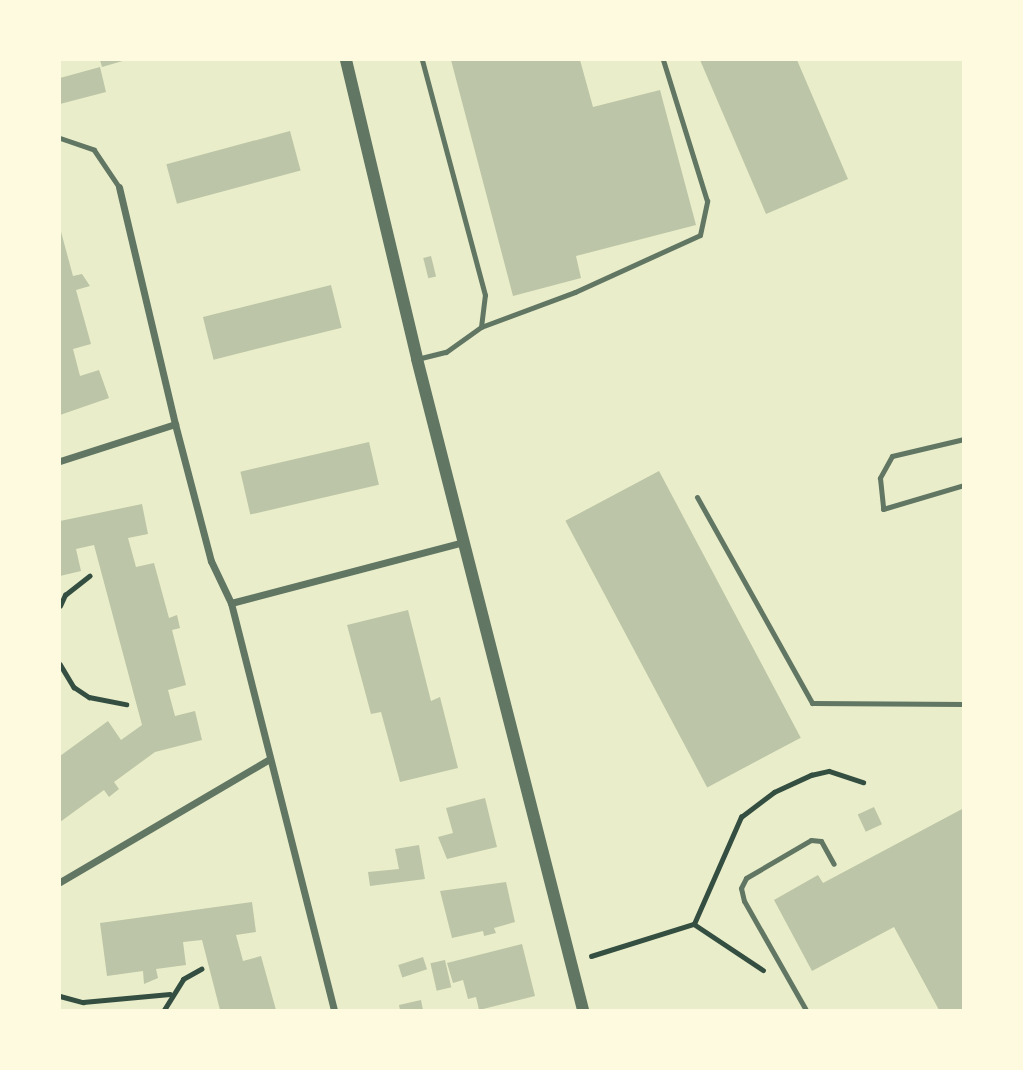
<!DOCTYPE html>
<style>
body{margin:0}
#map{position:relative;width:1023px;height:1070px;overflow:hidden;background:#e9edc9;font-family:Signika,sans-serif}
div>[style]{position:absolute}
.building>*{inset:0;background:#bcc5a7;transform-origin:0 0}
.path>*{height:4.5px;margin:-2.25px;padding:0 2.25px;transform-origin:2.25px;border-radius:2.25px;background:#344e41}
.service>*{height:5px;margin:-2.5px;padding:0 2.5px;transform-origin:2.5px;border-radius:2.5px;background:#617663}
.minor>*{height:7px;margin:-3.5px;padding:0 3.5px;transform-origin:3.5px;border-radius:3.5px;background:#617663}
.tertiary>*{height:12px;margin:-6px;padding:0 6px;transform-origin:6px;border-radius:6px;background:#617663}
span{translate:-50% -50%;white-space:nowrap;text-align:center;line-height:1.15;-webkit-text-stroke:5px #fefae0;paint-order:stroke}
.frame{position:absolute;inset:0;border:61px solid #fefae0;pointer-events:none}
</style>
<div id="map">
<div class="building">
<div style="clip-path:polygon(100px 60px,126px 60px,102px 67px)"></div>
<div style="clip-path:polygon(451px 60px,580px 60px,593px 107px,660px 90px,696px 225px,576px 256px,581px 278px,513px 296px)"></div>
<div style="clip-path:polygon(700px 60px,797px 60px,848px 179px,766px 214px)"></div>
<div style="clip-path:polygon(100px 67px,106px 92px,60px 104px,60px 78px)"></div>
<div style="left:290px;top:131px;width:41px;height:128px;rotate:75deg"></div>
<div style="clip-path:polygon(60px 228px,73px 276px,82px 274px,90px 286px,76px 290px,91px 344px,73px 349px,80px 376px,99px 370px,109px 398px,60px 415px)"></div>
<div style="left:431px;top:256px;width:21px;height:8px;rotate:76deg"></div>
<div style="left:331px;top:285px;width:44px;height:132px;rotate:76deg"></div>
<div style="left:369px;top:442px;width:44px;height:132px;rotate:77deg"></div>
<div style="left:659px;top:471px;width:302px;height:106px;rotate:62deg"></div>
<div style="clip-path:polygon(142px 504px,148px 534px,128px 538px,136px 567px,154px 563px,169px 618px,177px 615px,180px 628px,172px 630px,186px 685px,168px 690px,175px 716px,195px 711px,202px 740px,155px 752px,114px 782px,119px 789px,109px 797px,104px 790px,60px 822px,60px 756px,108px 721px,121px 740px,142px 725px,94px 545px,76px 549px,81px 571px,60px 576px,60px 521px)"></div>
<div style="clip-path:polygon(408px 610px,431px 701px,440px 697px,458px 768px,400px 782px,381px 712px,371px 714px,347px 625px)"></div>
<div style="clip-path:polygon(485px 798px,497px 847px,447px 859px,438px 837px,453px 833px,446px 808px)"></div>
<div style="left:874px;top:807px;width:19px;height:18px;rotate:65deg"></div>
<div style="clip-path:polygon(964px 808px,964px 1010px,939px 1010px,894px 927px,812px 971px,774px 900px,818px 875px,823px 883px)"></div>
<div style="clip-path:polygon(419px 845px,425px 879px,370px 886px,368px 872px,399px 869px,395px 849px)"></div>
<div style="clip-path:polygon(506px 882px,515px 922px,494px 928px,496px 933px,484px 936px,483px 931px,452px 938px,440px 891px)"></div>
<div style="clip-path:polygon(252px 902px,256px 932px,236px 935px,243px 961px,261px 956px,276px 1010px,220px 1010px,202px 940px,183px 942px,186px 965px,156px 969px,158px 978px,144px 984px,143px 971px,107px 976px,100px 923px)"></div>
<div style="clip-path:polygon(522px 944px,535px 996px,479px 1010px,476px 997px,468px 999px,463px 980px,453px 983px,447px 963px)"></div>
<div style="left:423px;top:957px;width:13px;height:26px;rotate:72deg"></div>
<div style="left:445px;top:960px;width:28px;height:15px;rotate:77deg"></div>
<div style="clip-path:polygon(421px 1000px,423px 1010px,400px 1010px,399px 1005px)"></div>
</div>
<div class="path">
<div style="left:60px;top:606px;width:12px;rotate:-66deg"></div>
<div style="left:65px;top:595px;width:31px;rotate:-38deg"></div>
<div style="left:60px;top:664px;width:27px;rotate:59deg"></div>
<div style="left:74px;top:687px;width:18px;rotate:34deg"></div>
<div style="left:89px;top:697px;width:38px;rotate:11deg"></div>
<div style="left:694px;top:924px;width:117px;rotate:-66.3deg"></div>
<div style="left:741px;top:817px;width:41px;rotate:-37.1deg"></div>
<div style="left:774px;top:792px;width:41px;rotate:-24.7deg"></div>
<div style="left:811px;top:775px;width:18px;rotate:-13deg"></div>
<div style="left:829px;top:771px;width:36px;rotate:18deg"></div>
<div style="left:591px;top:956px;width:108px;rotate:-17.3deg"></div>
<div style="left:694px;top:924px;width:83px;rotate:33.7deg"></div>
<div style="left:60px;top:996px;width:24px;rotate:15deg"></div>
<div style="left:83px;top:1002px;width:87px;rotate:-5.3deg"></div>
<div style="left:164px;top:1010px;width:36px;rotate:-58deg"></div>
<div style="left:183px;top:979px;width:21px;rotate:-29deg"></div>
</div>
<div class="service">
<div style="left:60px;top:138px;width:36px;rotate:19deg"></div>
<div style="left:94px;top:150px;width:45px;rotate:56deg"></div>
<div style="left:481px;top:327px;width:100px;rotate:-20.4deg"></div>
<div style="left:575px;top:292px;width:137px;rotate:-24.5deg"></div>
<div style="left:700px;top:235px;width:35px;rotate:-78deg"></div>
<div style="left:707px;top:201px;width:148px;rotate:-107.3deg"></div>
<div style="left:417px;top:359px;width:30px;rotate:-14deg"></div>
<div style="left:446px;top:352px;width:43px;rotate:-35.5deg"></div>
<div style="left:481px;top:327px;width:32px;rotate:-83deg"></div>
<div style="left:485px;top:295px;width:243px;rotate:-105deg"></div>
<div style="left:964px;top:439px;width:74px;rotate:166.7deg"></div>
<div style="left:892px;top:456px;width:25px;rotate:119deg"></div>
<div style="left:880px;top:478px;width:31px;rotate:84deg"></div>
<div style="left:883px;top:509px;width:84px;rotate:-16.5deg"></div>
<div style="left:697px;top:497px;width:236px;rotate:60.8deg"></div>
<div style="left:812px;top:703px;width:152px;rotate:0.4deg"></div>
<div style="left:806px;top:1010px;width:125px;rotate:-119.6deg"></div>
<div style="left:744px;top:901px;width:13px;rotate:-103deg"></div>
<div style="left:741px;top:888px;width:11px;rotate:-63deg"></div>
<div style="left:746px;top:878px;width:75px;rotate:-30.3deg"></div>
<div style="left:811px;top:840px;width:10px;rotate:6deg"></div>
<div style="left:821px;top:841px;width:26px;rotate:61deg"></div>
</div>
<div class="minor">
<div style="left:119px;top:187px;width:244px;rotate:76.7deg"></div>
<div style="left:175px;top:424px;width:142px;rotate:75.3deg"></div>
<div style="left:211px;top:561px;width:47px;rotate:64.5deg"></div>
<div style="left:231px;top:603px;width:420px;rotate:75.8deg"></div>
<div style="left:60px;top:461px;width:121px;rotate:-17.8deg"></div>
<div style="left:231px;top:603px;width:240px;rotate:-14.7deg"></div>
<div style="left:60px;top:882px;width:241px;rotate:-30.4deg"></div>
</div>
<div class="tertiary">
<div style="left:346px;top:60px;width:307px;rotate:76.6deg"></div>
<div style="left:417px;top:359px;width:672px;rotate:75.69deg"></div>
</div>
<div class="frame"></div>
</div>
